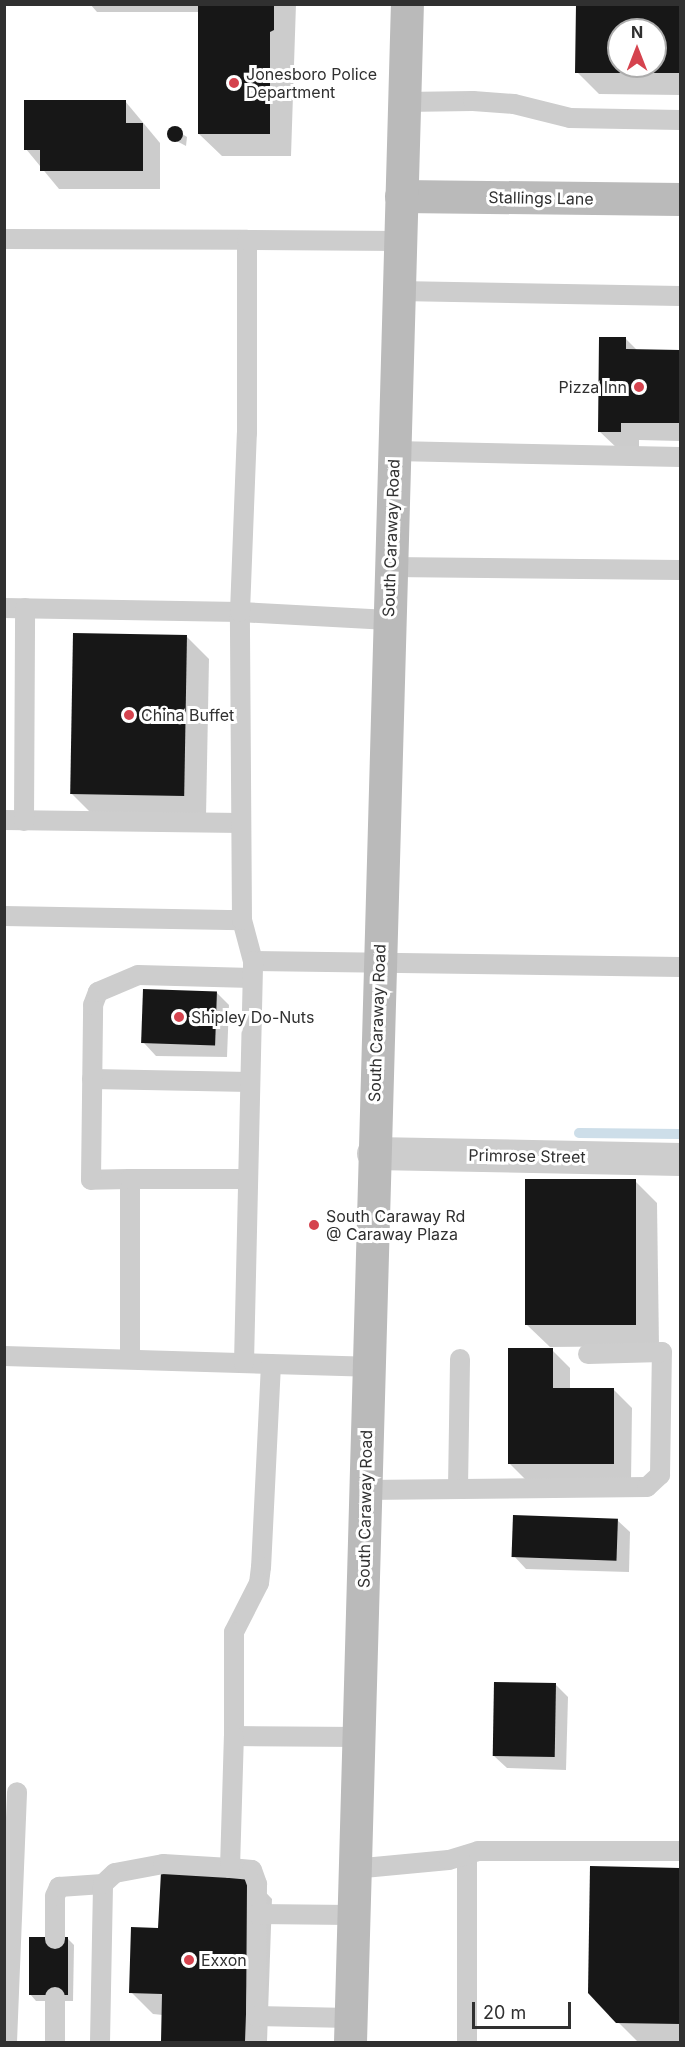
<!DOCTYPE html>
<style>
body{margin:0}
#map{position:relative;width:685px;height:2047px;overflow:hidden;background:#fff;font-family:Inter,sans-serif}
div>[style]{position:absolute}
.shadow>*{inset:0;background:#0003}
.stream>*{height:10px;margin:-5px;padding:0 5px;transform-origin:5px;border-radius:5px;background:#cddee9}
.building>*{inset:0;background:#171717;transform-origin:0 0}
.round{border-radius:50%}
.lane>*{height:20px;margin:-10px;padding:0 10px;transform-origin:10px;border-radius:10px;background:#cdcdcd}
.street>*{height:33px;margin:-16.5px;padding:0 16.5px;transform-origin:16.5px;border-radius:16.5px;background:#cdcdcd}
.secondary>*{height:33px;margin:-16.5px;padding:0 16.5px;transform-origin:16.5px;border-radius:16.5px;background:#bababa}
.dots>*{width:16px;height:16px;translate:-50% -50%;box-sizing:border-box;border:3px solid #fff;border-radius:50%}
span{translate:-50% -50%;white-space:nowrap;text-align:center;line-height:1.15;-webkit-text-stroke:6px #fff;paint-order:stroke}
.poi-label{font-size:16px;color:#303030}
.left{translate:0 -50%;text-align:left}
.right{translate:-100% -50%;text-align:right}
.street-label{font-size:16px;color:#303030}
.frame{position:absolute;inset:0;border:6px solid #303030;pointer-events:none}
.north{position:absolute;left:607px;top:18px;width:60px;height:60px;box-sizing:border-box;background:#fff;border:2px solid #acacac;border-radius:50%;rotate:0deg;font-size:16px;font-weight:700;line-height:24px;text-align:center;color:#303030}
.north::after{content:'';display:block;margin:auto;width:21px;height:27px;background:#d5434e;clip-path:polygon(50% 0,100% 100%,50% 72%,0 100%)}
.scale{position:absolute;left:472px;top:2002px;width:99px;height:27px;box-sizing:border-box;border:3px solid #303030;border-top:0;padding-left:8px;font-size:18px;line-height:21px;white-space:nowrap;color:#303030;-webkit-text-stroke:4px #fff;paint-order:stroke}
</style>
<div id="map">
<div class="shadow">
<div style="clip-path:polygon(90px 4px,296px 4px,291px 156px,222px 156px,199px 134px,199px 12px,97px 12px)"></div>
<div style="clip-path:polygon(evenodd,577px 4px,680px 4px,680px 95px,599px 94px,577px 72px,577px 4px,619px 30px,655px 30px,655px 66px,619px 66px,619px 30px)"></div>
<div style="clip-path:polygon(125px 101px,160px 143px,160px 189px,59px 189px,26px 149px)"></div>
<div style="clip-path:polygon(173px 128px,187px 137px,186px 146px,169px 137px)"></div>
<div style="clip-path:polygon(626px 339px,638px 351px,680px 352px,680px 441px,639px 440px,639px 449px,618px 449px,599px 431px)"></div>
<div style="clip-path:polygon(187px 637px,209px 659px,206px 817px,94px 816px,72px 794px)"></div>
<div style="clip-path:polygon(216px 992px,229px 1005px,227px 1057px,156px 1056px,144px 1043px)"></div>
<div style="clip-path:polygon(635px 1181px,657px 1203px,659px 1346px,550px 1347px,527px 1325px)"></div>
<div style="clip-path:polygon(552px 1350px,570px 1368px,570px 1389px,614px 1390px,632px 1408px,631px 1482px,527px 1481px,509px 1463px)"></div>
<div style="clip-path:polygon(617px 1520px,630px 1532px,629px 1572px,526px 1569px,514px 1556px)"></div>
<div style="clip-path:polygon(555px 1684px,568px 1697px,566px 1770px,507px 1768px,494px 1756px)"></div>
<div style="clip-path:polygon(591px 1867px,680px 1869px,680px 2042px,638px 2042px,617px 2021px)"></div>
<div style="clip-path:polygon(250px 1876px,272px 1899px,267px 2042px,162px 2042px,163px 2015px,153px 2014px,131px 1992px,160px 1930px)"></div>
<div style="clip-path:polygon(68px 1939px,74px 1945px,73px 2001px,36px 2001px,30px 1994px)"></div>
</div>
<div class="stream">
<div style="left:579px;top:1133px;width:101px;rotate:0.6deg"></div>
</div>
<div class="building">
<div style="clip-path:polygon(198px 4px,274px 4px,274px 30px,270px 32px,270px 134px,198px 134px)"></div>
<div style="clip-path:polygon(evenodd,576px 4px,680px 4px,680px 73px,575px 73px,576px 4px,619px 30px,655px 30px,655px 66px,619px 66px,619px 30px)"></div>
<div style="clip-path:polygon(24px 100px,126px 100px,126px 123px,143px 123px,143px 171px,40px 171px,40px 150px,24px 150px)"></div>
<div class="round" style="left:167px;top:126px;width:16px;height:16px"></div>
<div style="clip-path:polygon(599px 337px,626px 337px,626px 349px,680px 350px,680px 423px,621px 423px,621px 432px,598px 432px)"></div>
<div style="left:73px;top:633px;width:114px;height:161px;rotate:1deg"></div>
<div style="left:143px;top:989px;width:74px;height:54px;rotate:2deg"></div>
<div style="left:636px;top:1179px;width:146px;height:111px;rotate:90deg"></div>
<div style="clip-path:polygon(508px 1348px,553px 1348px,553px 1388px,614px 1388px,614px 1464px,508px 1464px)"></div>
<div style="left:513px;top:1515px;width:105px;height:42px;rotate:2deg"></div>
<div style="left:494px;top:1682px;width:62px;height:74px;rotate:1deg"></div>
<div style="clip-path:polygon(590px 1866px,680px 1868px,680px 2024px,616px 2023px,588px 1993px)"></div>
<div style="clip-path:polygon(161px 1872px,251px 1875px,245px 2042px,161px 2042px,162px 1994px,129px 1993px,131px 1927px,158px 1928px)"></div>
<div style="left:29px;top:1937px;width:39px;height:58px"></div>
</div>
<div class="lane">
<div style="left:404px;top:102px;width:69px;rotate:-0.8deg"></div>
<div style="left:473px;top:101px;width:41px;rotate:4.2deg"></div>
<div style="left:514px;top:104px;width:58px;rotate:14deg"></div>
<div style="left:570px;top:118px;width:110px;rotate:1deg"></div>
<div style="left:4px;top:239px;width:243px;rotate:0.2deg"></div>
<div style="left:398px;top:291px;width:282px;rotate:1deg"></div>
<div style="left:394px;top:451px;width:286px;rotate:1.2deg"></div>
<div style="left:390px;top:567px;width:290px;rotate:0.6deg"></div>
<div style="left:4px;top:608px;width:236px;rotate:1deg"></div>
<div style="left:240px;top:612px;width:149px;rotate:3.1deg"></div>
<div style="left:4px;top:820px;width:237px;rotate:0.7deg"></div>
<div style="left:24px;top:821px;width:213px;rotate:-89.7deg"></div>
<div style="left:4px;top:916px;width:238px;rotate:1deg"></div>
<div style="left:242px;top:920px;width:42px;rotate:75deg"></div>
<div style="left:253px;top:961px;width:427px;rotate:0.8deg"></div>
<div style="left:242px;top:920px;width:308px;rotate:-90.4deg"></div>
<div style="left:240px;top:612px;width:179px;rotate:-87.8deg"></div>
<div style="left:247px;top:433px;width:193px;rotate:-90deg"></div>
<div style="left:247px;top:240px;width:153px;rotate:0.4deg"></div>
<div style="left:92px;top:1079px;width:158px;rotate:1.1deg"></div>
<div style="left:130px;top:1179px;width:39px;rotate:179deg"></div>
<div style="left:91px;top:1180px;width:175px;rotate:-89.3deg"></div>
<div style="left:93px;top:1005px;width:14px;rotate:-69deg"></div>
<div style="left:98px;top:992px;width:43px;rotate:-23deg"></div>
<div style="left:138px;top:975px;width:114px;rotate:1.5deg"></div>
<div style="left:4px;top:1356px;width:364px;rotate:1.7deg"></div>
<div style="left:130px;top:1359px;width:180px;rotate:-90deg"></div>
<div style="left:130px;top:1179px;width:118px"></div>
<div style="left:244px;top:1363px;width:402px;rotate:-88.7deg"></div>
<div style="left:271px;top:1364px;width:203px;rotate:92.8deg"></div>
<div style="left:261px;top:1567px;width:16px;rotate:97deg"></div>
<div style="left:259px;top:1583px;width:55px;rotate:117deg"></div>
<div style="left:234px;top:1632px;width:104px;rotate:90deg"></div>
<div style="left:234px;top:1736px;width:125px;rotate:0.5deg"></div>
<div style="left:458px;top:1488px;width:129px;rotate:-89.1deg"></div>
<div style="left:365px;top:1490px;width:282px;rotate:-0.6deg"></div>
<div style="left:647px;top:1487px;width:18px;rotate:-43deg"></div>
<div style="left:660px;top:1475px;width:123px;rotate:-89.1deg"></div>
<div style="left:662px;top:1352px;width:74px;rotate:178.5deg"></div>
<div style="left:467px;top:1855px;width:187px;rotate:90deg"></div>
<div style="left:230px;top:1868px;width:22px;rotate:5deg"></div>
<div style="left:252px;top:1870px;width:15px;rotate:70deg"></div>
<div style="left:257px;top:1884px;width:158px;rotate:90.4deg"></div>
<div style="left:353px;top:1869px;width:96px;rotate:-5.4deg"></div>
<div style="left:449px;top:1860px;width:30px;rotate:-17deg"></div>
<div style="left:478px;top:1851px;width:202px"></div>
<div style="left:257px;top:1914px;width:93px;rotate:0.6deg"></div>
<div style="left:55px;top:1939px;width:43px;rotate:-90deg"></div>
<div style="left:55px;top:1896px;width:10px;rotate:-66deg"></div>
<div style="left:59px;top:1887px;width:44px;rotate:-3.9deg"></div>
<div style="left:55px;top:1997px;width:45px;rotate:90deg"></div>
<div style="left:256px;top:2016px;width:94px;rotate:1.2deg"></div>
<div style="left:7px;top:2042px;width:250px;rotate:-87.7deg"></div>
<div style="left:100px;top:2042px;width:158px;rotate:-88.9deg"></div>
<div style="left:103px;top:1884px;width:16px;rotate:-43deg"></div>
<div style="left:115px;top:1873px;width:49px;rotate:-10.6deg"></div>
<div style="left:163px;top:1864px;width:67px;rotate:3.4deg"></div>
<div style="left:230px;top:1868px;width:132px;rotate:-88.3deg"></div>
</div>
<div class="street">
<div style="left:373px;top:1153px;width:307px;rotate:1.1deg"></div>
</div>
<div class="secondary">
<div style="left:401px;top:196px;width:279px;rotate:0.6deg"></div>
<div style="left:350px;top:2042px;width:2039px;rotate:-88.4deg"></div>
</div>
<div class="dots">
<div style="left:234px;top:83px;background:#d5434e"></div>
<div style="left:639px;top:387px;background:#d5434e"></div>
<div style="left:129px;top:715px;background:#d5434e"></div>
<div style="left:179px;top:1017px;background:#d5434e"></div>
<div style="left:314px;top:1225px;background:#d5434e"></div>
<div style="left:189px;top:1960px;background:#d5434e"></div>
</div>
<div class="poi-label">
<span class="left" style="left:246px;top:83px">Jonesboro Police<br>Department</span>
<span class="right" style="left:627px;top:387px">Pizza Inn</span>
<span class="left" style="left:141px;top:715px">China Buffet</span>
<span class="left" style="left:191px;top:1017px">Shipley Do-Nuts</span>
<span class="left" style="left:326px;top:1225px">South Caraway Rd<br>@ Caraway Plaza</span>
<span class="left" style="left:201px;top:1960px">Exxon</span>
</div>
<div class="street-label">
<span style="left:541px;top:198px;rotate:1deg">Stallings Lane</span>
<span style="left:391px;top:538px;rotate:-88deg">South Caraway Road</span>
<span style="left:377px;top:1023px;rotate:-88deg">South Caraway Road</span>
<span style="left:527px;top:1156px;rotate:1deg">Primrose Street</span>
<span style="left:365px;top:1509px;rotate:-89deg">South Caraway Road</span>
</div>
<div class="frame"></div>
<div class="north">N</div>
<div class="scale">20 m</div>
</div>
